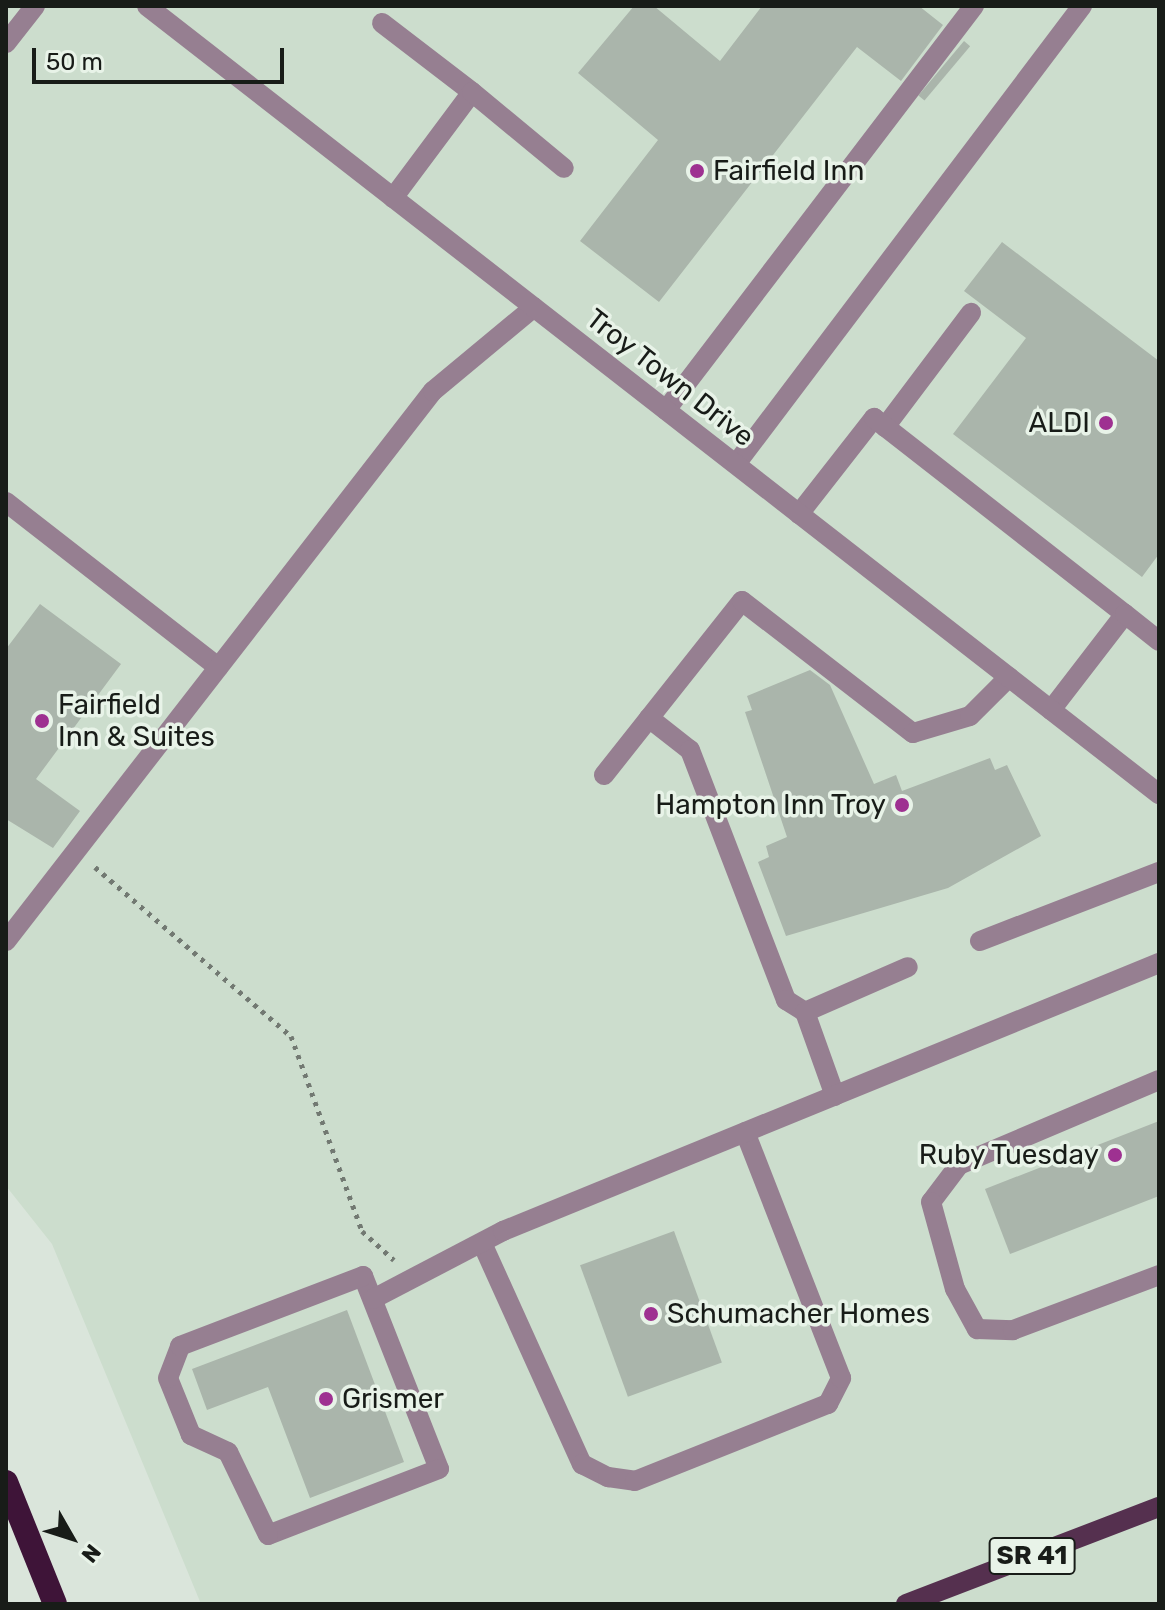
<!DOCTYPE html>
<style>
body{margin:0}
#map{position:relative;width:1165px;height:1610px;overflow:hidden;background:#dae5db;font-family:Rubik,sans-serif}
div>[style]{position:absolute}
.built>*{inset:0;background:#ccddcd}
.building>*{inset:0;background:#aab5ab;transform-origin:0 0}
.path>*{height:5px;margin-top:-2.5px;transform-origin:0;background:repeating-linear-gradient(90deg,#727972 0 4px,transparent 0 10px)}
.lane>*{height:20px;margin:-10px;padding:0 10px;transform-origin:10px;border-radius:10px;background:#967f91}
.street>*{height:20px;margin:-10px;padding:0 10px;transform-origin:10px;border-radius:10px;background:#967f91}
.primary>*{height:20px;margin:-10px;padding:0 10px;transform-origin:10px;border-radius:10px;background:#55304f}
.highway>*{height:24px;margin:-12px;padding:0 12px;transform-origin:12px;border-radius:12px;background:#3e1438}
.dots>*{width:22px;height:22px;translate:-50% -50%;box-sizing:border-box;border:4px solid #e8f3e8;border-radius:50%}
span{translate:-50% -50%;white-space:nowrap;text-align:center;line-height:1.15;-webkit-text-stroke:7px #e8f3e8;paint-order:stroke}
.shield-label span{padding:2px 6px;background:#e8f3e8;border:2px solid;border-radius:6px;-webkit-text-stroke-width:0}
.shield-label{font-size:26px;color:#181c18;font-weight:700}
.poi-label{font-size:28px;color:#181c18}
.left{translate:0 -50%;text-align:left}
.right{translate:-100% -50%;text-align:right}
.street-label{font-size:28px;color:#181c18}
.frame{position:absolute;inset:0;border:8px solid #181c18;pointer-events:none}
.north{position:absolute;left:32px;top:1498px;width:80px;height:80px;-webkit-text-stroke:6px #e8f3e8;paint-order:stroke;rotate:129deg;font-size:22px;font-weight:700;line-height:32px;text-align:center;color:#181c18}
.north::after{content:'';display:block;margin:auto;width:28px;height:36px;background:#181c18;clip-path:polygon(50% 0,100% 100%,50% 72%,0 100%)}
.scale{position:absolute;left:32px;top:48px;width:252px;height:36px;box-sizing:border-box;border:4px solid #181c18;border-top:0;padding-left:10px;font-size:24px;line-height:28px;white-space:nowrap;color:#181c18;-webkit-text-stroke:6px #e8f3e8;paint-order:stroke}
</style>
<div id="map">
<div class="built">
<div style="clip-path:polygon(6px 6px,1159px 6px,1159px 1604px,201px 1604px,52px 1244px,6px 1186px)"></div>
</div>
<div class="building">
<div style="clip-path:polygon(634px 6px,654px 6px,720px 61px,762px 6px,919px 6px,943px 25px,901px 81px,857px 47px,659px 302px,580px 241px,658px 140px,578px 73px)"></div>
<div style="left:964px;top:41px;width:8px;height:71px;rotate:40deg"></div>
<div style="clip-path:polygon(1002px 242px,1159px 361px,1159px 554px,1142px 577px,953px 434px,1026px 338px,964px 291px)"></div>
<div style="clip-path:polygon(40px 604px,121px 664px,36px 779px,80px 811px,53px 848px,6px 819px,6px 649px)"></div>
<div style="clip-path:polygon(810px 670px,830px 685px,874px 784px,896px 775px,902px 791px,990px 758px,995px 770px,1007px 765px,1041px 836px,948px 888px,786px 936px,758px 862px,769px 857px,766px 846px,787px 837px,745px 712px,752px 710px,747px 696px)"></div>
<div style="clip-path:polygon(1159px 1121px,1159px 1196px,1010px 1254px,985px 1189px)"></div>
<div style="left:674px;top:1231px;width:140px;height:100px;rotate:70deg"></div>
<div style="clip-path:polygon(347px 1310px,404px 1462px,310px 1498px,268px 1387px,207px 1410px,192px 1369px)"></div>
</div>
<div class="path">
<div style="left:95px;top:867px;width:259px;rotate:40.8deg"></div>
<div style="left:291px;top:1036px;width:208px;rotate:70deg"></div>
<div style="left:362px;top:1231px;width:43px;rotate:42.2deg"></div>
</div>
<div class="lane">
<div style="left:382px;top:23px;width:113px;rotate:37.5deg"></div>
<div style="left:6px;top:43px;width:47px;rotate:-51.9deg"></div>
<div style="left:393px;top:198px;width:132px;rotate:-53.3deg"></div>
<div style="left:472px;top:92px;width:119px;rotate:39.6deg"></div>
<div style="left:666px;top:410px;width:508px;rotate:-52.68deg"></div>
<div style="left:885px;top:427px;width:143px;rotate:-53deg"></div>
<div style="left:736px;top:464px;width:574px;rotate:-52.93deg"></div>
<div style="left:6px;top:502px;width:269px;rotate:37.9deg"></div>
<div style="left:799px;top:514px;width:122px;rotate:-52deg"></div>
<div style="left:874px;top:418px;width:318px;rotate:38deg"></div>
<div style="left:1051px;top:710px;width:121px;rotate:-52.4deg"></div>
<div style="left:1125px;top:614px;width:43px;rotate:38.5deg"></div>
<div style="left:649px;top:718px;width:52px;rotate:38deg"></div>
<div style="left:690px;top:750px;width:268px;rotate:69deg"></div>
<div style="left:786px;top:1000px;width:22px;rotate:32deg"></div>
<div style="left:805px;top:1012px;width:89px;rotate:70.3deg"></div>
<div style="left:604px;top:775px;width:222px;rotate:-51.6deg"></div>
<div style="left:742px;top:601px;width:216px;rotate:37.7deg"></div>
<div style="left:913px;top:733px;width:59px;rotate:-16.6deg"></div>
<div style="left:970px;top:716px;width:55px;rotate:-45deg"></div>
<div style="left:6px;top:941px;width:696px;rotate:-52.18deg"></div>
<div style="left:433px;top:391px;width:131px;rotate:-39.7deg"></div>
<div style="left:980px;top:941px;width:192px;rotate:-21.1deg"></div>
<div style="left:805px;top:1012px;width:112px;rotate:-23.6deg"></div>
<div style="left:1159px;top:1080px;width:217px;rotate:157deg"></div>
<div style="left:959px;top:1165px;width:46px;rotate:127.1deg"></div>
<div style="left:931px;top:1202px;width:90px;rotate:74.6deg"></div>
<div style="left:955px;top:1289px;width:46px;rotate:61.2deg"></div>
<div style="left:977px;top:1329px;width:36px;rotate:2deg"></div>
<div style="left:1013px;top:1330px;width:156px;rotate:-20.6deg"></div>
<div style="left:482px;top:1243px;width:243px;rotate:65.7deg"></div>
<div style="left:582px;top:1464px;width:29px;rotate:27deg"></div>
<div style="left:608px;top:1477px;width:27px;rotate:8deg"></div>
<div style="left:635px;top:1481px;width:208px;rotate:-21.8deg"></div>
<div style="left:828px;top:1404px;width:29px;rotate:-63deg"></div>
<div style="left:841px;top:1378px;width:264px;rotate:-111.3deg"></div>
<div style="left:363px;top:1276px;width:207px;rotate:68.5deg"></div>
<div style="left:439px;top:1469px;width:183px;rotate:158.9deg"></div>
<div style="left:268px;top:1535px;width:92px;rotate:-115.7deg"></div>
<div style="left:228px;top:1452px;width:41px;rotate:-155.3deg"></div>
<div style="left:191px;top:1435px;width:61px;rotate:-112deg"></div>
<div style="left:168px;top:1378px;width:34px;rotate:-69deg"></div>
<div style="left:180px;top:1346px;width:196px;rotate:-20.9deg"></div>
<div style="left:373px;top:1299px;width:147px;rotate:-27.6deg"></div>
<div style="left:503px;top:1231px;width:709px;rotate:-22.22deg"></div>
</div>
<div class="street">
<div style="left:147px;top:6px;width:1283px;rotate:37.91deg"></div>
</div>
<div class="primary">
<div style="left:906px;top:1604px;width:271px;rotate:-21deg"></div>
</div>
<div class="highway">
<div style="left:6px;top:1482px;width:131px;rotate:68.1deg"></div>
</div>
<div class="dots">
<div style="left:697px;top:171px;background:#9e3191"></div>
<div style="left:1106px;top:423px;background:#9e3191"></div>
<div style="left:42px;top:721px;background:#9e3191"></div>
<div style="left:902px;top:805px;background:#9e3191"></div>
<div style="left:1115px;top:1155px;background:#9e3191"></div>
<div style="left:651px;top:1314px;background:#9e3191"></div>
<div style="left:326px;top:1399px;background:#9e3191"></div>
</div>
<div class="shield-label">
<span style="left:1032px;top:1556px">SR 41</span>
</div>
<div class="poi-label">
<span class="left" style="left:713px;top:171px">Fairfield Inn</span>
<span class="right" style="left:1090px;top:423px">ALDI</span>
<span class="left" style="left:58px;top:721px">Fairfield<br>Inn &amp; Suites</span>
<span class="right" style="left:886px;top:805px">Hampton Inn Troy</span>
<span class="right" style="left:1099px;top:1155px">Ruby Tuesday</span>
<span class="left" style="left:667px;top:1314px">Schumacher Homes</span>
<span class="left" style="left:342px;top:1399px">Grismer</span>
</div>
<div class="street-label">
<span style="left:670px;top:378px;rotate:38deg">Troy Town Drive</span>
</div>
<div class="frame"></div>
<div class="north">N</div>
<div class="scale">50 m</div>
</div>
